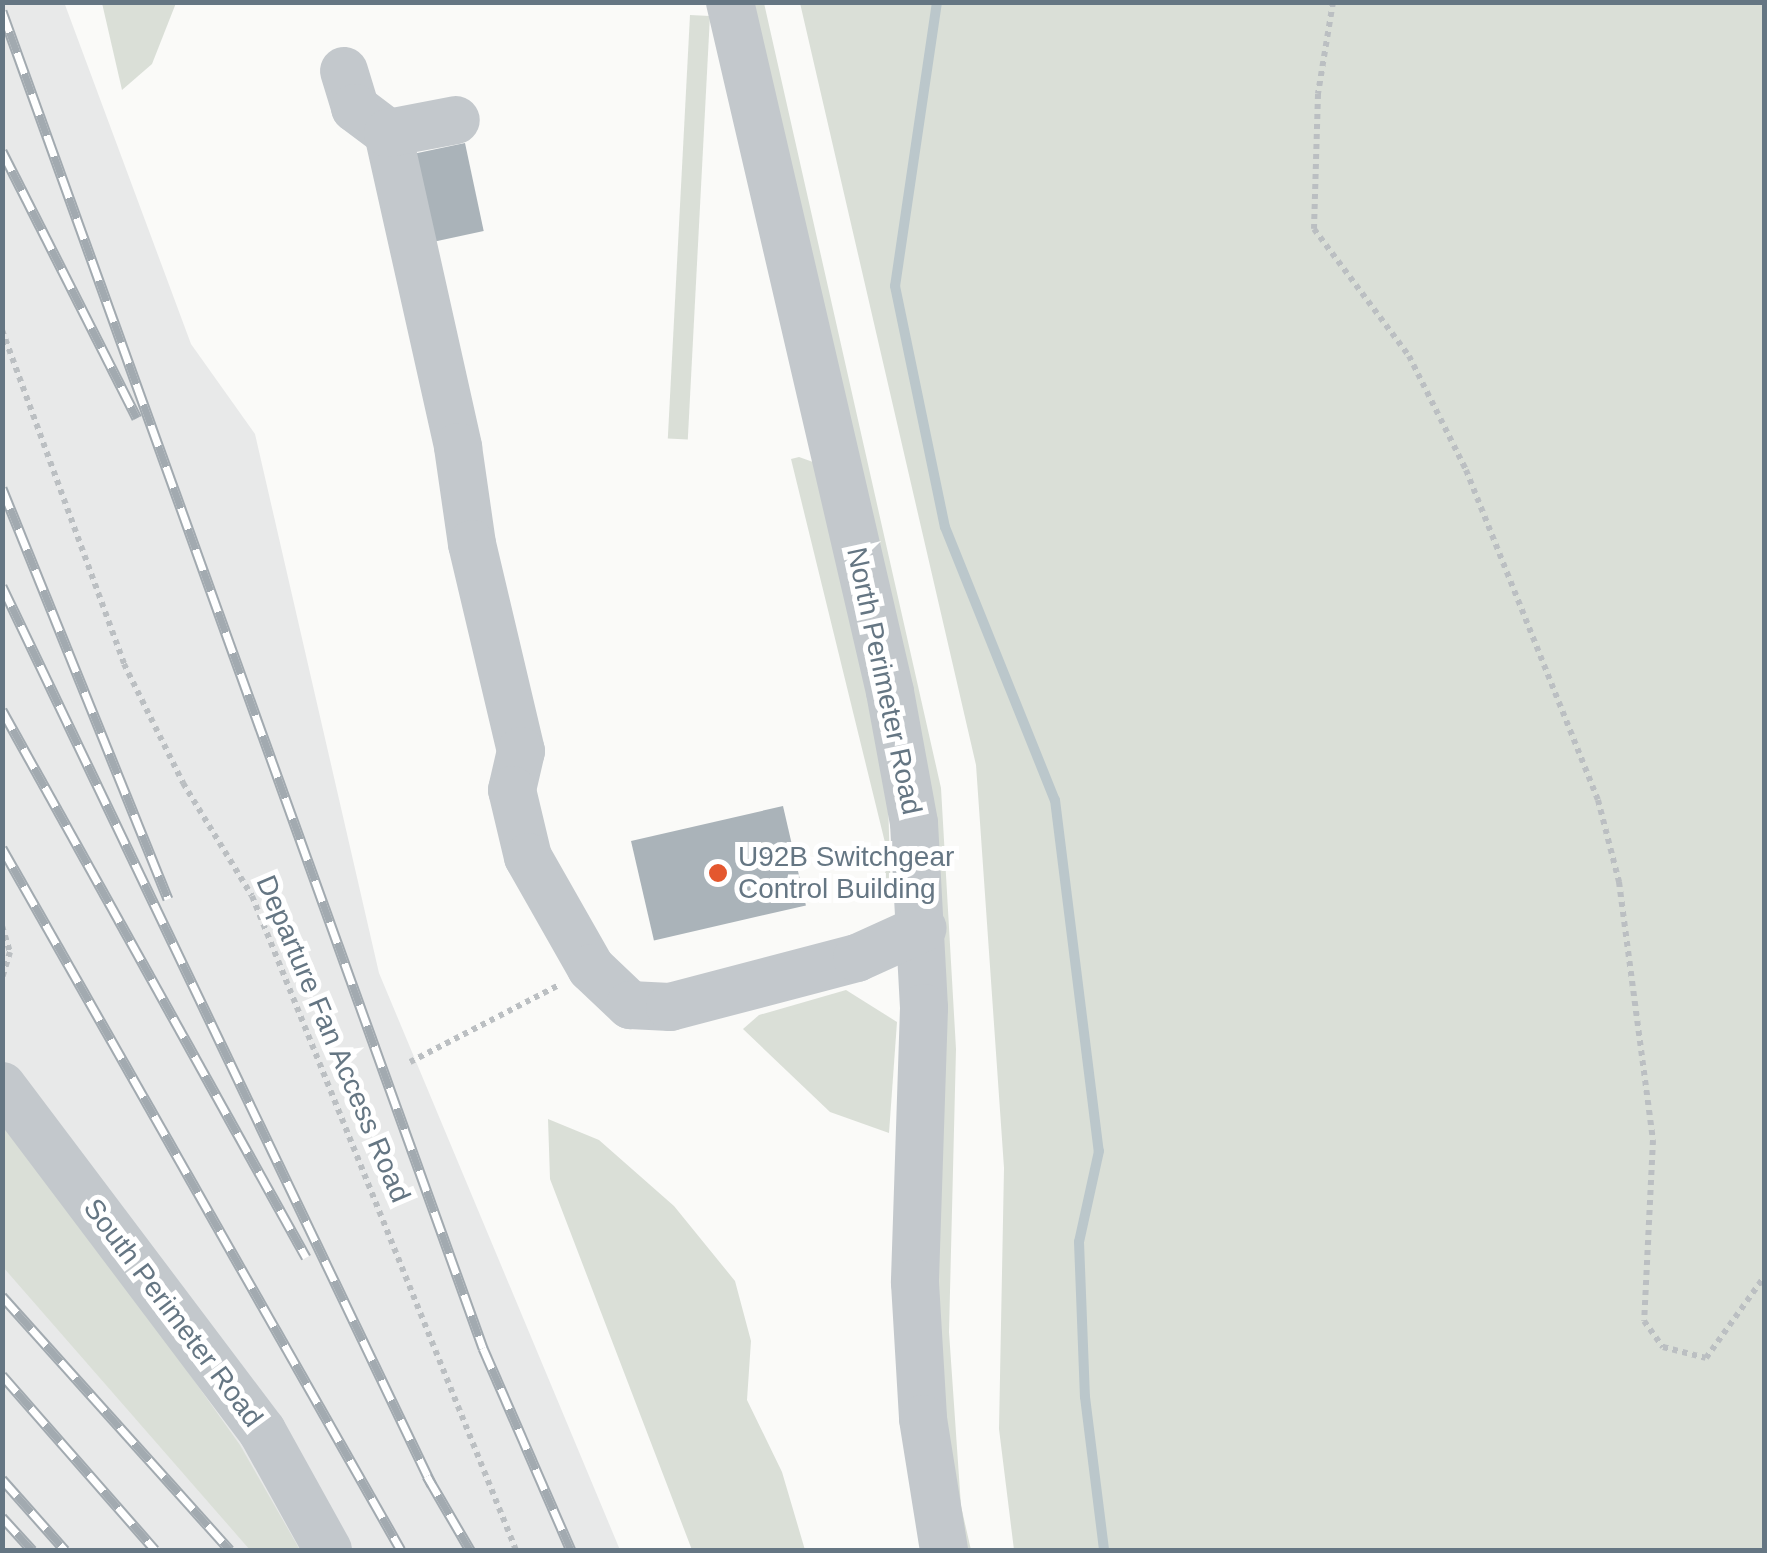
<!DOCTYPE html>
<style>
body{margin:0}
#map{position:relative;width:1767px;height:1553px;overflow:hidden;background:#fafaf8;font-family:Arial,sans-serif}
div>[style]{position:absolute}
.built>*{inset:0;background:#e8e9e9}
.green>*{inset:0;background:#dadfd7;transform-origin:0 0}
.stream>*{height:10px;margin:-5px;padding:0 5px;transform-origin:5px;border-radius:5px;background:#bbc7cb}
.building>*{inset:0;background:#aab3b9;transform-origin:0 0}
.path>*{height:6px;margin-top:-3px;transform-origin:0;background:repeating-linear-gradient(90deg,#bbbfc2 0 5px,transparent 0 10px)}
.minor>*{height:48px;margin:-24px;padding:0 24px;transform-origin:24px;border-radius:24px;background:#c3c8cc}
.rail>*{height:11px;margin-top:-5.5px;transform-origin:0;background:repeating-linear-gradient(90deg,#fff 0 22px,#a2aab0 0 44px);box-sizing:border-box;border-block:2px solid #a2aab0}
.dots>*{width:28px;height:28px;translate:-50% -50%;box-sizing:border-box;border:5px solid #fff;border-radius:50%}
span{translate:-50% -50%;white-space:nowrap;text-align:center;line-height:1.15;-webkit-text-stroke:10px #fff;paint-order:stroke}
.street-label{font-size:28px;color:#657683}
.poi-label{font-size:28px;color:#657683}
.left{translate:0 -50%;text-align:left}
.frame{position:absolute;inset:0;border:5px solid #657683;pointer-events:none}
</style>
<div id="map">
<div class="built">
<div style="clip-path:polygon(64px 2px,191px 344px,255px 434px,379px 973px,620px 1550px,3px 1550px,2px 3px)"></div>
</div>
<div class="green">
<div style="clip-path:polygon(102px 3px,176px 3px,152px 64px,122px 90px)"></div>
<div style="clip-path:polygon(746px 3px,764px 3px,941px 788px,956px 1049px,949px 1332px,961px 1506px,971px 1550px,961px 1550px,950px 1483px,934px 1299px,943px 991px)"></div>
<div style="clip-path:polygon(800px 3px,1764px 3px,1764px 1550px,1014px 1550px,999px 1429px,1004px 1168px,976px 765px)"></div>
<div style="left:690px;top:15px;width:20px;height:424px;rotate:3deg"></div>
<div style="clip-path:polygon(799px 457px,813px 462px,887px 766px,891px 901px,876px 890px,890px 863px,791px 459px)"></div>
<div style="clip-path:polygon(846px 990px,897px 1022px,889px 1133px,830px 1112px,743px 1029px,759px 1015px)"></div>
<div style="clip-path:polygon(2px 1111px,240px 1445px,300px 1550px,250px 1550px,3px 1267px)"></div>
<div style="clip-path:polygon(548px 1119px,599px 1140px,674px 1206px,735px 1281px,751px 1341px,747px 1400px,782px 1472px,805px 1550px,692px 1550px,550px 1179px)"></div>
</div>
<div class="stream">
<div style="left:937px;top:2px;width:287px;rotate:98.4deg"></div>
<div style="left:895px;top:286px;width:246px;rotate:78.3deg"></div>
<div style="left:945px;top:527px;width:294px;rotate:68.1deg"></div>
<div style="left:1055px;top:800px;width:354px;rotate:82.9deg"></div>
<div style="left:1099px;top:1151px;width:93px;rotate:102.4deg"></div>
<div style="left:1079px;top:1242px;width:155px;rotate:87.8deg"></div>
<div style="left:1085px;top:1397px;width:154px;rotate:82.9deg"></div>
</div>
<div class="building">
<div style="left:465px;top:143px;width:90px;height:51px;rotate:78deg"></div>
<div style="left:783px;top:806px;width:102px;height:156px;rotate:77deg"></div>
</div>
<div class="path">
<div style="left:1333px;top:2px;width:93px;rotate:99.3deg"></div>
<div style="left:1318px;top:94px;width:135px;rotate:91.7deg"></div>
<div style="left:1314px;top:229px;width:159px;rotate:53.2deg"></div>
<div style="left:1409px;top:356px;width:127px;rotate:63.4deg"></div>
<div style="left:1466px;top:470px;width:355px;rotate:68.2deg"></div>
<div style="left:1598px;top:800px;width:85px;rotate:75.6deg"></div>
<div style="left:1619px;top:882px;width:260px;rotate:82.5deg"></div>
<div style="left:1653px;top:1140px;width:181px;rotate:92.8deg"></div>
<div style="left:1644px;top:1321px;width:32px;rotate:54deg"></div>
<div style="left:1663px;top:1347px;width:44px;rotate:14.3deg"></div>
<div style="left:1706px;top:1358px;width:100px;rotate:-54.4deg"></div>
<div style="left:2px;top:330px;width:356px;rotate:69.9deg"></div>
<div style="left:124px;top:664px;width:133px;rotate:63.6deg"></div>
<div style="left:183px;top:783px;width:132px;rotate:58.6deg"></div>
<div style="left:252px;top:896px;width:705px;rotate:68.02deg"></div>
<div style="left:2px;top:926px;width:27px;rotate:73deg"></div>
<div style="left:10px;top:952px;width:28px;rotate:107deg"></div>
<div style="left:410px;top:1062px;width:168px;rotate:-27.3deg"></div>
</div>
<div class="minor">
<div style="left:730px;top:2px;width:708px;rotate:76.94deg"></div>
<div style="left:890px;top:692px;width:133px;rotate:79.6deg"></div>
<div style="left:914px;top:823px;width:185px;rotate:86.9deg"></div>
<div style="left:924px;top:1008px;width:275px;rotate:91.9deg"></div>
<div style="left:915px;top:1283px;width:136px;rotate:86.6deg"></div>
<div style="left:923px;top:1419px;width:133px;rotate:80.9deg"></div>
<div style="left:344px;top:71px;width:39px;rotate:73deg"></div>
<div style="left:355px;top:108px;width:41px;rotate:37.1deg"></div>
<div style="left:388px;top:133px;width:322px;rotate:77.4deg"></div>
<div style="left:458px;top:447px;width:98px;rotate:81.8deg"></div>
<div style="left:472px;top:544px;width:213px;rotate:76.7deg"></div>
<div style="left:521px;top:751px;width:40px;rotate:103deg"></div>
<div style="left:512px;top:790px;width:69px;rotate:76.6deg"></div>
<div style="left:528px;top:857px;width:128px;rotate:60.4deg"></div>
<div style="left:591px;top:968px;width:54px;rotate:43.5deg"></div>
<div style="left:630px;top:1005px;width:40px;rotate:2.9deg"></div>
<div style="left:670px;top:1007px;width:193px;rotate:-14.7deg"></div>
<div style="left:857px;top:958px;width:72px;rotate:-24.4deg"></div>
<div style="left:388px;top:133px;width:69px;rotate:-10.8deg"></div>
<div style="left:2px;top:1086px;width:432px;rotate:53deg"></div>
<div style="left:262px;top:1431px;width:136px;rotate:61deg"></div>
</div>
<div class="rail">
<div style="left:2px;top:11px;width:1421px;rotate:70.21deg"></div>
<div style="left:483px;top:1348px;width:220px;rotate:66.5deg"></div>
<div style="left:2px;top:151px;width:299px;rotate:63.2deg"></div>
<div style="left:2px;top:488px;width:443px;rotate:68deg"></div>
<div style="left:2px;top:586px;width:997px;rotate:64.44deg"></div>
<div style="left:2px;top:710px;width:626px;rotate:60.94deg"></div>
<div style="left:2px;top:848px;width:807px;rotate:60.39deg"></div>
<div style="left:2px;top:1296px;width:341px;rotate:48.1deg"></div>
<div style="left:2px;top:1375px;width:232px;rotate:48.8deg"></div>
<div style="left:427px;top:1476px;width:86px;rotate:59.8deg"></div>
<div style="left:2px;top:1479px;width:95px;rotate:48.4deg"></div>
<div style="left:2px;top:1517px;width:45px;rotate:47.7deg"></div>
</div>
<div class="dots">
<div style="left:718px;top:873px;background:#e4572e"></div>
</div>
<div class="street-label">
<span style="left:884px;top:681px;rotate:78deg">North Perimeter Road</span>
<span style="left:333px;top:1039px;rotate:67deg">Departure Fan Access Road</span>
<span style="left:173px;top:1313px;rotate:53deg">South Perimeter Road</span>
</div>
<div class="poi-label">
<span class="left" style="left:738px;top:873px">U92B Switchgear<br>Control Building</span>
</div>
<div class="frame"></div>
</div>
